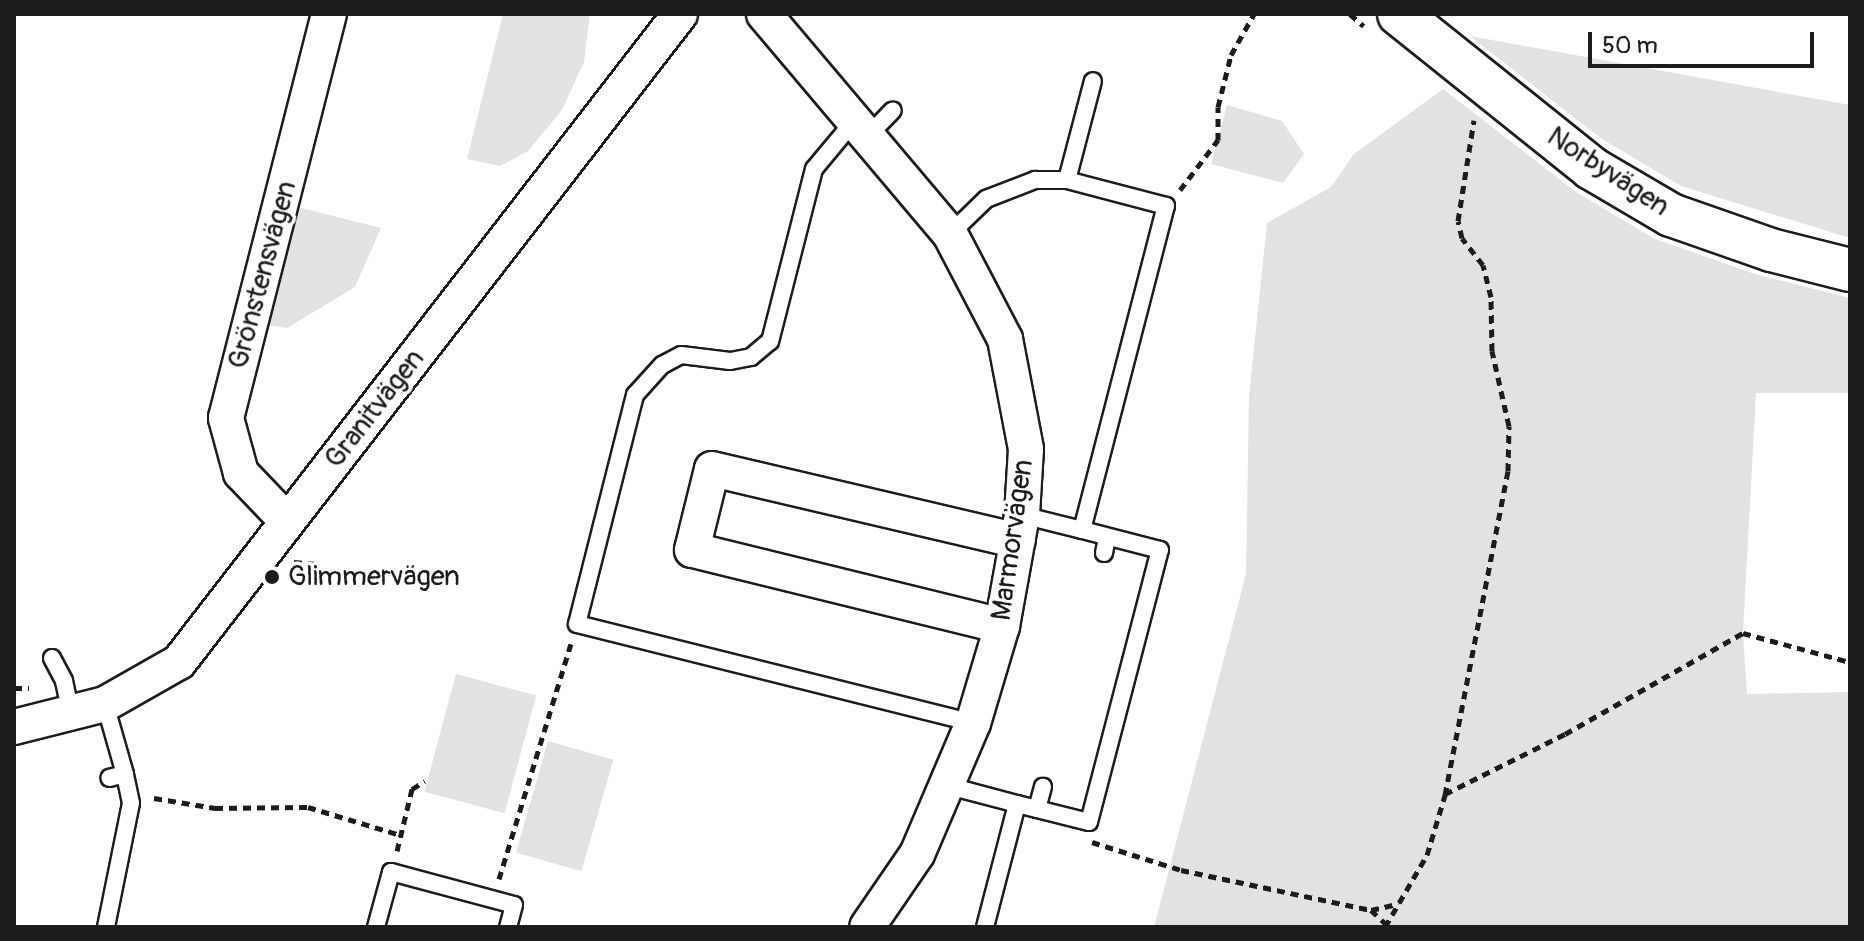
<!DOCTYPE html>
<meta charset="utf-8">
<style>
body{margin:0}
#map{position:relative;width:1864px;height:941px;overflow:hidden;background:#fff;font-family:Pangolin,sans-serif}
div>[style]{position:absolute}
.green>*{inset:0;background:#e2e2e2;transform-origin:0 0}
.path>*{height:5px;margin-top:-2.5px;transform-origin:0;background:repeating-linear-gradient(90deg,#1c1c1c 0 8px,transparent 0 14px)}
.roads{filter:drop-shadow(2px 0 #1c1c1c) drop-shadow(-2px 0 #1c1c1c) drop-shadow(0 2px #1c1c1c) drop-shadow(0 -2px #1c1c1c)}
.service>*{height:16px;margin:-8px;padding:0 8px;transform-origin:8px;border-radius:8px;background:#fff}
.minor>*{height:34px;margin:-17px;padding:0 17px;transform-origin:17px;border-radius:17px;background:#fff}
.tertiary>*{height:42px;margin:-21px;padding:0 21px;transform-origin:21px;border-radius:21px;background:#fff}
.dots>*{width:22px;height:22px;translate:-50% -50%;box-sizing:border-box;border:4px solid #fff;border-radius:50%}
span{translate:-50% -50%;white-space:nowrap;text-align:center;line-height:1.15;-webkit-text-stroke:7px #fff;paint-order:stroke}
.street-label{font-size:28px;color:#1c1c1c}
.poi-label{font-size:28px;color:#1c1c1c}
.left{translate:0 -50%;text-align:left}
.frame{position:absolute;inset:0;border:16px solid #1c1c1c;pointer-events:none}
.scale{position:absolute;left:1588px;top:32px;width:226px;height:36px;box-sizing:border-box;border:4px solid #1c1c1c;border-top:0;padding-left:10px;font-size:24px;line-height:28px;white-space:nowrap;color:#1c1c1c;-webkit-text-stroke:6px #fff;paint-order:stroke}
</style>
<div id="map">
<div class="green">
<div style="clip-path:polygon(503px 14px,590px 14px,584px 62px,562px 110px,528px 151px,500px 166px,467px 159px)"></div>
<div style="clip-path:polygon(1470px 36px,1850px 105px,1850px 238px,1681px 186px,1602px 139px)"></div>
<div style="clip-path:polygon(1443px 89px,1576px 192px,1655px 239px,1755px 274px,1850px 298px,1850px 393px,1756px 393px,1743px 633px,1747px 694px,1850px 692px,1850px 927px,1154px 927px,1246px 574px,1249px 396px,1267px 223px,1331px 187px,1354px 154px)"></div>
<div style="clip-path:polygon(1227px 105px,1282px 121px,1304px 154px,1283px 183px,1211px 164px)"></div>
<div style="clip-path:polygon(282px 203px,381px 228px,355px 287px,287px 328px,250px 322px)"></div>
<div style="left:456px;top:674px;width:83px;height:122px;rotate:15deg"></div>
<div style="left:548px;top:741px;width:68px;height:116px;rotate:16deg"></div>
</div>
<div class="path">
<div style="left:1350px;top:14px;width:18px;rotate:41deg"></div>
<div style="left:1180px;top:190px;width:63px;rotate:-52.8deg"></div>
<div style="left:1218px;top:140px;width:33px;rotate:-90deg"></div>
<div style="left:1218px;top:107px;width:54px;rotate:-76deg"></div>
<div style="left:1231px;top:55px;width:47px;rotate:-60.7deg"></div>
<div style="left:294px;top:562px;width:23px;rotate:5deg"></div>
<div style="left:14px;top:688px;width:15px"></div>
<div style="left:1445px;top:794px;width:134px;rotate:-26.6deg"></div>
<div style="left:1565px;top:734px;width:205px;rotate:-29.6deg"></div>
<div style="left:1743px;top:633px;width:111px;rotate:15.2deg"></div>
<div style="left:154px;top:798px;width:62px;rotate:9.3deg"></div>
<div style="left:215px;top:808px;width:93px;rotate:-0.6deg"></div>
<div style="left:308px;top:807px;width:97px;rotate:16.8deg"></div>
<div style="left:1092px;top:842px;width:93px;rotate:17.5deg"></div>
<div style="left:1181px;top:870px;width:194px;rotate:11.9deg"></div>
<div style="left:397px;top:851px;width:64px;rotate:-76.4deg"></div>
<div style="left:412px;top:789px;width:15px;rotate:-32deg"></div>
<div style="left:499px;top:879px;width:246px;rotate:-73deg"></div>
<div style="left:1387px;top:925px;width:22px;rotate:-137deg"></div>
<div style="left:1371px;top:910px;width:28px;rotate:-13deg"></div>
<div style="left:1385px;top:927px;width:83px;rotate:-59.7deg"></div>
<div style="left:1427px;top:855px;width:63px;rotate:-73.3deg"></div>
<div style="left:1445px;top:795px;width:330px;rotate:-79deg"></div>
<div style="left:1508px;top:471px;width:45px;rotate:-88.7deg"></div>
<div style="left:1509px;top:426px;width:77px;rotate:-102.8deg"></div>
<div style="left:1492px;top:351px;width:54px;rotate:-91.1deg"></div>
<div style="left:1491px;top:297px;width:33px;rotate:-104deg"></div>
<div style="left:1483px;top:265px;width:34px;rotate:-128deg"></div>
<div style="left:1462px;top:238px;width:17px;rotate:-103deg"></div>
<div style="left:1458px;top:221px;width:102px;rotate:-81deg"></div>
</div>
<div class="roads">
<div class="service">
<div style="left:854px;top:121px;width:62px;rotate:129.8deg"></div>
<div style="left:814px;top:169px;width:178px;rotate:104.3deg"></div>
<div style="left:770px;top:341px;width:25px;rotate:140deg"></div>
<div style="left:751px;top:357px;width:21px;rotate:169deg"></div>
<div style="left:730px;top:361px;width:49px;rotate:-173deg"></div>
<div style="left:681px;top:355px;width:21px;rotate:152deg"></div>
<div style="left:662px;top:365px;width:40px;rotate:132deg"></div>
<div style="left:635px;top:395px;width:236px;rotate:104.2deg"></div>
<div style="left:577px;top:624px;width:408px;rotate:14deg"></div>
<div style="left:867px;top:137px;width:37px;rotate:-46deg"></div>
<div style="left:950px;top:234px;width:50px;rotate:-44.2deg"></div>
<div style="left:986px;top:199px;width:53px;rotate:-21.2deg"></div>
<div style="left:1035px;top:180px;width:32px"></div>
<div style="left:1022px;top:515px;width:62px;rotate:14deg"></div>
<div style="left:1104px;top:553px;width:16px;rotate:-79deg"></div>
<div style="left:52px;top:658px;width:26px;rotate:62deg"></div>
<div style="left:64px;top:681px;width:33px;rotate:78deg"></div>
<div style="left:105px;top:704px;width:73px;rotate:74.1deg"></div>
<div style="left:125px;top:774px;width:16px;rotate:166deg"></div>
<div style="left:949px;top:786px;width:70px;rotate:14.8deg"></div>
<div style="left:1037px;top:809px;width:23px;rotate:-75deg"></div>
<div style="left:106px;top:927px;width:126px;rotate:-78.6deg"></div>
<div style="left:131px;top:803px;width:30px;rotate:-102deg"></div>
<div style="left:376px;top:927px;width:57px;rotate:-74.7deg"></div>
<div style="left:391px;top:872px;width:127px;rotate:15deg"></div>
<div style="left:514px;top:905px;width:23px;rotate:105deg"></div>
<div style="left:985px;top:927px;width:127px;rotate:-75.4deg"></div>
<div style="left:1017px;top:804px;width:74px;rotate:14deg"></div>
<div style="left:1089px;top:822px;width:281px;rotate:-75.4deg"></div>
<div style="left:1160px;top:550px;width:81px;rotate:-165.6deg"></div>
<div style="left:1082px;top:530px;width:335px;rotate:-75.5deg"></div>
<div style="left:1166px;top:206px;width:102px;rotate:-165.3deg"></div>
<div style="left:1067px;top:180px;width:102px;rotate:-75.3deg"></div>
</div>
<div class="minor">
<div style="left:764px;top:14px;width:288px;rotate:49.8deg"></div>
<div style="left:950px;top:234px;width:119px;rotate:62.4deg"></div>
<div style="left:1005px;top:339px;width:112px;rotate:79.2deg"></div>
<div style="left:1026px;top:449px;width:66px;rotate:93.5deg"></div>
<div style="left:1022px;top:515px;width:113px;rotate:100.2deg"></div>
<div style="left:1002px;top:626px;width:101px;rotate:106.6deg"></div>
<div style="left:973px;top:723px;width:142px;rotate:113.1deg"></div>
<div style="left:917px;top:854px;width:88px;rotate:124.4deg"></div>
<div style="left:285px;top:519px;width:64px;rotate:-133.7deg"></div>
<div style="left:241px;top:473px;width:57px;rotate:-105.3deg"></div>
<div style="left:226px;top:418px;width:417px;rotate:-75.7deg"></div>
<div style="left:1002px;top:626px;width:319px;rotate:-166.2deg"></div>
<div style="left:692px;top:550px;width:83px;rotate:-76.1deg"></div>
<div style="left:712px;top:469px;width:314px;rotate:13.2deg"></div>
<div style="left:14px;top:727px;width:94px;rotate:-14.2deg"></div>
<div style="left:105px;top:704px;width:85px;rotate:-29.6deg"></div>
<div style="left:179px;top:662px;width:819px;rotate:-52.29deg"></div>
</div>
<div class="tertiary">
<div style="left:1399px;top:14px;width:246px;rotate:38.7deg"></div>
<div style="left:1591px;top:168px;width:93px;rotate:30.4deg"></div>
<div style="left:1671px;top:215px;width:106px;rotate:19.3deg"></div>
<div style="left:1771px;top:250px;width:81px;rotate:14.2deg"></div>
</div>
</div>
<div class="dots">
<div style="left:272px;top:577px;background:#1c1c1c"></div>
</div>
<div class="street-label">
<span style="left:1608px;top:172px;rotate:33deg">Norbyvägen</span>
<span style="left:263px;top:275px;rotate:-75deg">Grönstensvägen</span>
<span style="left:375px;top:409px;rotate:-52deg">Granitvägen</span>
<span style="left:1013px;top:540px;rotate:-82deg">Marmorvägen</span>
</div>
<div class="poi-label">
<span class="left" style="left:288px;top:577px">Glimmervägen</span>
</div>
<div class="frame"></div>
<div class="scale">50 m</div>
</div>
